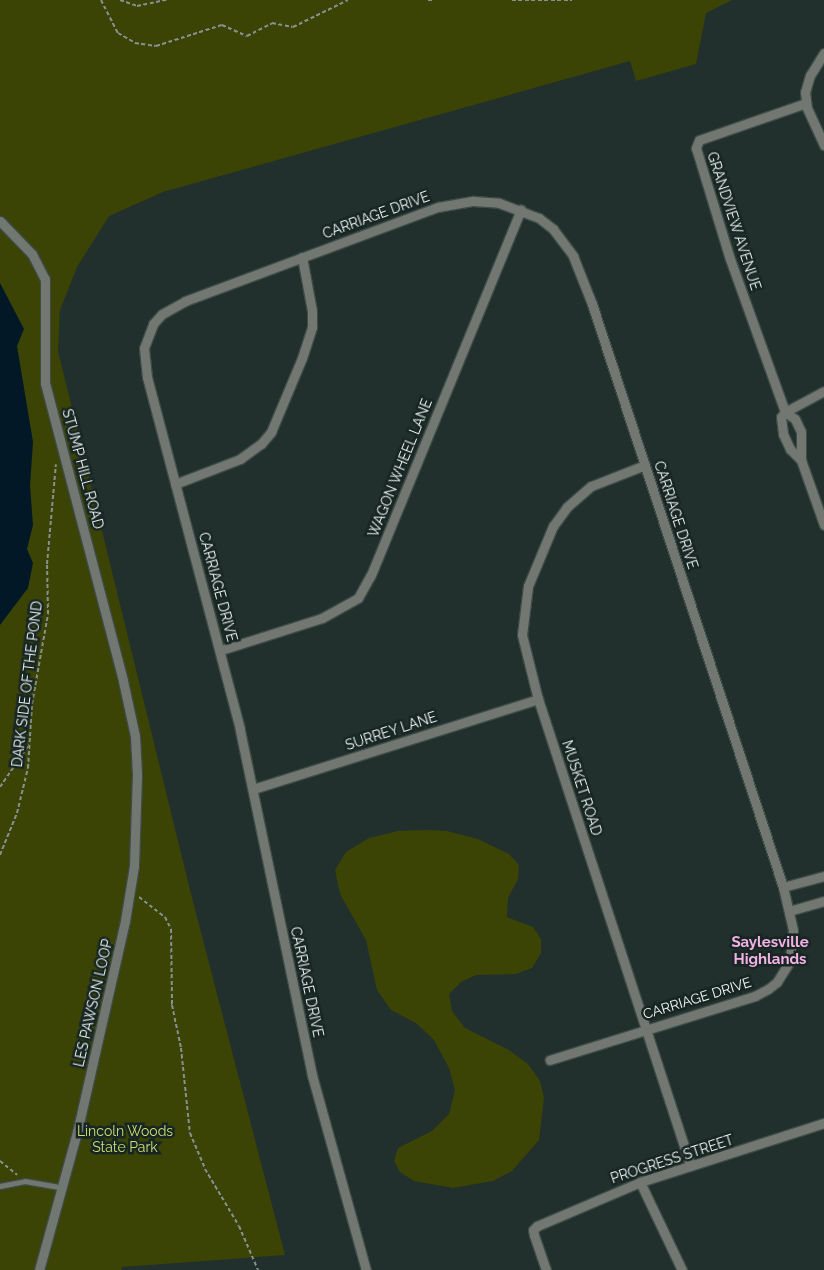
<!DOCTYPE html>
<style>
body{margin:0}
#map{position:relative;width:824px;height:1270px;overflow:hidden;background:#21302c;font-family:Raleway,sans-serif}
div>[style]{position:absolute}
.green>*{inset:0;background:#3b4305}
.water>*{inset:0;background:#021827}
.path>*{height:2px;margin-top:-1px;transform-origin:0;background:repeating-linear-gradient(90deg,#86928f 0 4px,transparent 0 6.5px)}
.roads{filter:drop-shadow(1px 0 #3e4c48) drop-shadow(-1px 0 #3e4c48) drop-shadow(0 1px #3e4c48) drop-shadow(0 -1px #3e4c48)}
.service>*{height:4.5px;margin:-2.25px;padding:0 2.25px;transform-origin:2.25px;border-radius:2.25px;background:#727772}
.minor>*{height:9px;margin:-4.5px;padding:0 4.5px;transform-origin:4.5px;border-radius:4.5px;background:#727772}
span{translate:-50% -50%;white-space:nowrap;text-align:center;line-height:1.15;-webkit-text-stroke:5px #182623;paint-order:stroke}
.street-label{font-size:14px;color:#eef7f5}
.park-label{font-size:14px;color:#ccde73}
.neighbourhood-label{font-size:15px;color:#f3b2e5;font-weight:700}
</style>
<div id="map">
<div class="green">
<div style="clip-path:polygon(0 0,732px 0,706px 13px,696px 64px,636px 81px,630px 61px,163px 192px,109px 216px,77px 267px,60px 310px,58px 351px,190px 890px,285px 1255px,122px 1267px,121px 1270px,0 1270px)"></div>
<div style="clip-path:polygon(426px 830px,447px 831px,478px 839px,509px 854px,519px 865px,518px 879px,508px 898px,507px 917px,533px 927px,541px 939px,541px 953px,532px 968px,516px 974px,476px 975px,461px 982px,449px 994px,452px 1011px,465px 1028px,509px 1050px,528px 1064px,540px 1081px,544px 1098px,539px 1140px,512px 1171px,493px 1181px,453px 1188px,414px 1181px,400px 1172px,394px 1161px,398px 1148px,432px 1131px,449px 1114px,455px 1090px,449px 1068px,434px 1040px,416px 1023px,391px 1010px,377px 990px,366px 940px,340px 894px,335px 870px,346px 852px,369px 838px,398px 831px)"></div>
</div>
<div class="water">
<div style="clip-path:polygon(0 283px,24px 329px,17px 346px,33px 442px,30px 486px,33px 525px,27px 549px,33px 563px,28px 588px,0 625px)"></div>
</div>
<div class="path">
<div style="left:101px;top:0;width:37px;rotate:63deg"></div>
<div style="left:118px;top:33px;width:20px;rotate:30deg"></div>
<div style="left:135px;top:43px;width:21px;rotate:8deg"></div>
<div style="left:156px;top:46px;width:69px;rotate:-17.7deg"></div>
<div style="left:222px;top:25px;width:27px;rotate:24deg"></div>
<div style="left:247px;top:36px;width:28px;rotate:-27deg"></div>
<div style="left:272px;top:23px;width:21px;rotate:11deg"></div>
<div style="left:293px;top:27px;width:61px;rotate:-26.1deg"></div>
<div style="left:120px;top:0;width:18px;rotate:19deg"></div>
<div style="left:137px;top:6px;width:30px;rotate:-12deg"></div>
<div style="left:428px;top:0;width:6px"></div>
<div style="left:512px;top:0;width:60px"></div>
<div style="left:0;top:787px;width:50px;rotate:-55.7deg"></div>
<div style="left:0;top:855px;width:45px;rotate:-68deg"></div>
<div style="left:17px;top:813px;width:46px;rotate:-76.3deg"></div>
<div style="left:28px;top:768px;width:64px;rotate:-86.4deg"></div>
<div style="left:32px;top:704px;width:91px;rotate:-79.9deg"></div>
<div style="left:48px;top:614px;width:50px;rotate:-91.1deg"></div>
<div style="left:47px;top:564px;width:100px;rotate:-84.9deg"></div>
<div style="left:139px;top:897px;width:33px;rotate:38deg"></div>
<div style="left:165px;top:917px;width:13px;rotate:63deg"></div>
<div style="left:171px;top:929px;width:76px;rotate:89.2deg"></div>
<div style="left:172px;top:1005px;width:44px;rotate:78.2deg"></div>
<div style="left:181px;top:1048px;width:85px;rotate:84deg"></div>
<div style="left:190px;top:1133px;width:39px;rotate:67deg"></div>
<div style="left:205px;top:1169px;width:66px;rotate:59.2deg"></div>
<div style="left:239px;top:1226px;width:48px;rotate:66.6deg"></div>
<div style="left:0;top:1161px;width:22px;rotate:39deg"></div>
</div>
<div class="roads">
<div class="service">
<div style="left:0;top:1186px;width:25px;rotate:-11deg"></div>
<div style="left:25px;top:1181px;width:36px;rotate:10deg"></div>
</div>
<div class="minor">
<div style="left:824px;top:53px;width:26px;rotate:122deg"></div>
<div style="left:810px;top:75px;width:18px;rotate:106deg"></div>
<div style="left:805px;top:92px;width:16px;rotate:83deg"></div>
<div style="left:807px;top:108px;width:41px;rotate:65.3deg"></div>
<div style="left:806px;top:103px;width:113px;rotate:160.9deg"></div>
<div style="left:699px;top:140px;width:9px;rotate:111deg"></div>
<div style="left:696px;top:148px;width:116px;rotate:73deg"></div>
<div style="left:730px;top:259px;width:163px;rotate:70.2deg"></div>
<div style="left:785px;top:412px;width:12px;rotate:35deg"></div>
<div style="left:795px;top:419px;width:14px;rotate:65deg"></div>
<div style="left:801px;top:432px;width:28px;rotate:90deg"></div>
<div style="left:801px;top:460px;width:69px;rotate:70.5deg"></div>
<div style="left:0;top:221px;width:46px;rotate:45.9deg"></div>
<div style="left:32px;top:254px;width:28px;rotate:63deg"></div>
<div style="left:45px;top:279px;width:104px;rotate:90deg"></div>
<div style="left:45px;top:383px;width:308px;rotate:75.3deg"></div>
<div style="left:123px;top:681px;width:56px;rotate:77.7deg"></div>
<div style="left:135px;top:736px;width:39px;rotate:87deg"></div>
<div style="left:137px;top:775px;width:91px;rotate:91.9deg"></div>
<div style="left:134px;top:866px;width:56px;rotate:99.3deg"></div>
<div style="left:125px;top:921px;width:216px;rotate:102.8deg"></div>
<div style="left:77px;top:1132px;width:143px;rotate:105.4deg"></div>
<div style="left:785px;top:412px;width:6px;rotate:129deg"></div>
<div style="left:781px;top:417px;width:17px;rotate:83deg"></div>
<div style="left:783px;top:434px;width:17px;rotate:65deg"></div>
<div style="left:790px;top:449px;width:16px;rotate:45deg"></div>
<div style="left:785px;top:412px;width:44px;rotate:-28.3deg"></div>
<div style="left:645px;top:465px;width:58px;rotate:158.7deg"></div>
<div style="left:591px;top:486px;width:32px;rotate:139deg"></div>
<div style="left:567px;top:507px;width:24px;rotate:126deg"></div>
<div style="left:553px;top:526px;width:65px;rotate:112.6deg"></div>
<div style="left:528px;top:586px;width:49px;rotate:97deg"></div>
<div style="left:522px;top:635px;width:66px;rotate:76deg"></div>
<div style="left:538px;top:699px;width:491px;rotate:71.9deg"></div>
<div style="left:175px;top:484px;width:70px;rotate:-21deg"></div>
<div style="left:240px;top:459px;width:26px;rotate:-36deg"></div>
<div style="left:261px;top:444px;width:16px;rotate:-50deg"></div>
<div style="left:271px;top:432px;width:80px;rotate:-67.3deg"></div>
<div style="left:302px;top:358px;width:33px;rotate:-72deg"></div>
<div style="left:312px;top:327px;width:16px;rotate:-90deg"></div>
<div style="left:312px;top:311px;width:55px;rotate:-100.5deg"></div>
<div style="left:221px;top:650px;width:106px;rotate:-17.6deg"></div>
<div style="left:322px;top:618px;width:41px;rotate:-29.1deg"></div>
<div style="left:358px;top:598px;width:26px;rotate:-61deg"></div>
<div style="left:371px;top:575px;width:395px;rotate:-67.7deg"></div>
<div style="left:253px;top:789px;width:299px;rotate:-17.5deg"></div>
<div style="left:783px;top:887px;width:42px;rotate:-15deg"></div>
<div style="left:789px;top:911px;width:36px;rotate:-16deg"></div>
<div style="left:640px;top:1182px;width:98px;rotate:64.5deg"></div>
<div style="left:366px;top:1270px;width:202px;rotate:-105.5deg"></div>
<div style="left:312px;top:1075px;width:353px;rotate:-101.8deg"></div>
<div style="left:240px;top:729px;width:364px;rotate:-104.8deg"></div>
<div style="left:147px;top:377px;width:29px;rotate:-96deg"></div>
<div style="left:144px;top:348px;width:26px;rotate:-69deg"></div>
<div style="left:153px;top:324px;width:13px;rotate:-48deg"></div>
<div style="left:162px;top:314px;width:26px;rotate:-29deg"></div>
<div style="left:185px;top:301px;width:270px;rotate:-20.4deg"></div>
<div style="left:438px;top:207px;width:36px;rotate:-10deg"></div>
<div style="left:473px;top:201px;width:26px;rotate:4deg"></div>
<div style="left:499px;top:203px;width:43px;rotate:20.6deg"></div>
<div style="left:539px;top:218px;width:18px;rotate:38deg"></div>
<div style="left:553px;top:229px;width:34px;rotate:53deg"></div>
<div style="left:573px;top:256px;width:52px;rotate:68.4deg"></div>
<div style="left:592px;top:304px;width:613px;rotate:71.86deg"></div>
<div style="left:783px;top:887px;width:44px;rotate:76.9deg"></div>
<div style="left:793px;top:930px;width:31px;rotate:96deg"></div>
<div style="left:790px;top:961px;width:25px;rotate:122deg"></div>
<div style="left:777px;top:982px;width:11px;rotate:142deg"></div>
<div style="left:768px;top:989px;width:15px;rotate:152deg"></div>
<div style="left:755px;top:996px;width:215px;rotate:162.7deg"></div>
<div style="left:546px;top:1270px;width:37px;rotate:-109deg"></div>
<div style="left:534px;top:1235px;width:5px;rotate:-101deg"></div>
<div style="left:533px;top:1230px;width:6px;rotate:-45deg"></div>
<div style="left:537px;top:1226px;width:112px;rotate:-23.1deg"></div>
<div style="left:640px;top:1182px;width:193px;rotate:-17.8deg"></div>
</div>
</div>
<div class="street-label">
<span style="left:376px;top:215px;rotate:-20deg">CARRIAGE DRIVE</span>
<span style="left:734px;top:221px;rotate:72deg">GRANDVIEW AVENUE</span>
<span style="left:400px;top:468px;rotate:-68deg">WAGON WHEEL LANE</span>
<span style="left:83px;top:469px;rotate:75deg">STUMP HILL ROAD</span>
<span style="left:676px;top:515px;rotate:72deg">CARRIAGE DRIVE</span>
<span style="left:218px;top:587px;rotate:75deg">CARRIAGE DRIVE</span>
<span style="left:27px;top:684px;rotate:-83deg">DARK SIDE OF THE POND</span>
<span style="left:391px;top:731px;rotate:-18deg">SURREY LANE</span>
<span style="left:582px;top:788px;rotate:72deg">MUSKET ROAD</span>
<span style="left:307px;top:982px;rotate:78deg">CARRIAGE DRIVE</span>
<span style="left:697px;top:998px;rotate:-17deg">CARRIAGE DRIVE</span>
<span style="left:93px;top:1003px;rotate:-77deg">LES PAWSON LOOP</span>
<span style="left:672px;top:1159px;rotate:-18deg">PROGRESS STREET</span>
</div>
<div class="park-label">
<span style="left:125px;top:1139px">Lincoln Woods<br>State Park</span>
</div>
<div class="neighbourhood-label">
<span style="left:770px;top:951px">Saylesville<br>Highlands</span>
</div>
</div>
